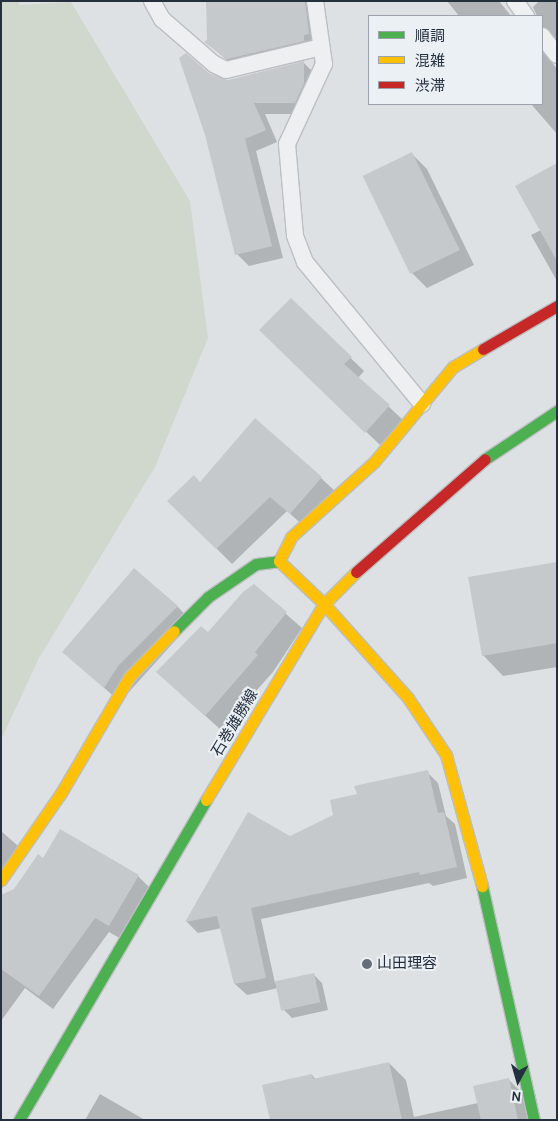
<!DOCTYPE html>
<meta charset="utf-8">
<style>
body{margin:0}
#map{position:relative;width:558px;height:1121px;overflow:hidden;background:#dee1e4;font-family:Karla,"Noto Sans JP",sans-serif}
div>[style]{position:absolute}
.green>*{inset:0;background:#d0d8ce}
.shadow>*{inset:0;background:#0003}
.building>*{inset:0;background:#c6c9cc;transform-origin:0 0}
.roads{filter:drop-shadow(1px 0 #bcbfc2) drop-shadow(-1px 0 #bcbfc2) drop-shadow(0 1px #bcbfc2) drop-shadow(0 -1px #bcbfc2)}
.lane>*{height:16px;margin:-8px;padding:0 8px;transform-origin:8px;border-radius:8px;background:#edeff1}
.fast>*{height:11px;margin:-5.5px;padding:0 5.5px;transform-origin:5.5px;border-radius:5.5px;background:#4caf50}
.slow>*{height:11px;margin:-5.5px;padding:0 5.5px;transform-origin:5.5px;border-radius:5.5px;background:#ffc107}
.jam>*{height:11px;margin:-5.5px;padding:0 5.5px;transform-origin:5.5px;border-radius:5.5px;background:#c62828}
.dots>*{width:14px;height:14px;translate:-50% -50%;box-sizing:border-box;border:2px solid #ebf0f5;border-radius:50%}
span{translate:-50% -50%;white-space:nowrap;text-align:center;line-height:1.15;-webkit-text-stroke:4px #ebf0f5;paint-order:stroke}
.street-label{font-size:15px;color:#25303e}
.poi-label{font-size:15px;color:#25303e}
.left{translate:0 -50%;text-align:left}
.frame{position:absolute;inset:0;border:2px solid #25303e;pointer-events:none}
.legend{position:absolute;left:368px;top:15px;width:175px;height:90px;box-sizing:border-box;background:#ebf0f5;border:1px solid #9ca3ac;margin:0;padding:6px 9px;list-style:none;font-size:15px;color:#25303e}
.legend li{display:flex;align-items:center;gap:10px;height:25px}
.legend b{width:25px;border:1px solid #9ca3ac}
.north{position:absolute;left:493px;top:1056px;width:50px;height:50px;-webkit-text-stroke:4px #ebf0f5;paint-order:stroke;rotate:186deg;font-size:14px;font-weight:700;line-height:20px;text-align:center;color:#25303e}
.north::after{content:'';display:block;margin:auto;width:18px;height:22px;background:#25303e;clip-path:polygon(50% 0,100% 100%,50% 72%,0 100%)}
</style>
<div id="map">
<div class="green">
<div style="clip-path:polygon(1px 1px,19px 1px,19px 5px,71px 2px,190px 201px,208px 338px,155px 467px,39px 658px,1px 740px)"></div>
</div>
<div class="shadow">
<div style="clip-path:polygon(207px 1px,306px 1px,318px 13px,321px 47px,241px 72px,206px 42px,209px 41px)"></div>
<div style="clip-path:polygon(447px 1px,499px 1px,511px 16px,459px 16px)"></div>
<div style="clip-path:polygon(539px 1px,557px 1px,557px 41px,550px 41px,546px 47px,548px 57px,557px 69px,557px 134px,531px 104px,542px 104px,542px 16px,537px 16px,533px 7px)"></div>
<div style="clip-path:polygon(304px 63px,316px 75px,307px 114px,265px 114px,277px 142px,256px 151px,283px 258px,249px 266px,237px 254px,209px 74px,228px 81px)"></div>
<div style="clip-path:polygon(411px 153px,427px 169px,474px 265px,427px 288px,411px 272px)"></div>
<div style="clip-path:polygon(557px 164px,557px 281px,531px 235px,541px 230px)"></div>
<div style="clip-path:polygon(291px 300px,364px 371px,358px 378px,403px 420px,380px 445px,275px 344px)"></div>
<div style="clip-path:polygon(321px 478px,337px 493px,306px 528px,287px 511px,232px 564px,169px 501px,200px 483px)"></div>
<div style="clip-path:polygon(557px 563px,557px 667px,503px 676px,483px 655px)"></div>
<div style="clip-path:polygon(254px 586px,302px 628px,273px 672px,221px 730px,157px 672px,208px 633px)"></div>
<div style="clip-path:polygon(177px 606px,192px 622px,120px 702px,64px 652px)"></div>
<div style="clip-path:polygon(427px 772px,438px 783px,446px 816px,455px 824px,467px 878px,433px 886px,429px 883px,261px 919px,275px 983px,313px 974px,322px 983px,328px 1010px,292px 1018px,284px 1010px,278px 988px,247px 995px,235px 984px,222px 928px,198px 933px,187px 922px,248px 814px,290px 838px,335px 816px,358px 795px)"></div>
<div style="clip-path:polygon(1px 831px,25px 852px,1px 890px)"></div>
<div style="clip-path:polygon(43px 860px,138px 876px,152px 890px,123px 940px,109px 932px,53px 1009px,25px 988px,1px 1021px,1px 896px,14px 890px)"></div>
<div style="clip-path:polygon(389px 1063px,406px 1080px,414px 1117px,478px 1103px,509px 1080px,526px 1097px,532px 1120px,271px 1120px,312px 1075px,316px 1080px)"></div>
<div style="clip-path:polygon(100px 1094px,145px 1120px,85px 1120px)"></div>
</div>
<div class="building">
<div style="clip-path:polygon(206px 1px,305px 1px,309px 34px,304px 35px,304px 41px,227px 59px,204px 42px,207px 40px)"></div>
<div style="clip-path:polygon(186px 53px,209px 73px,228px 80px,304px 61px,304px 83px,295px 103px,254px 103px,266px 130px,245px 139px,272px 246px,235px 255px,205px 135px,179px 58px)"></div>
<div style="left:412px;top:152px;width:109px;height:55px;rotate:64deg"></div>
<div style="clip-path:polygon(557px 163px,557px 261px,515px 186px)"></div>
<div style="clip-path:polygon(291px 298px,352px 357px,344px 364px,390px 405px,365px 433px,259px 330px)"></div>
<div style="clip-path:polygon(255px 418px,322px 477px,290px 514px,270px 497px,216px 549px,167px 501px,194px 475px,200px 482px)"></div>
<div style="clip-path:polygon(557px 562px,557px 643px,482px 656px,468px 577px)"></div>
<div style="clip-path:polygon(134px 568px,178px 606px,118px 666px,104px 688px,62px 652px)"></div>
<div style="clip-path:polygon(254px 584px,287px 612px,255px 652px,258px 655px,205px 716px,156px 672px,201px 626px,208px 632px,243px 592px)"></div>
<div style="clip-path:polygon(428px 770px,438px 813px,444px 812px,457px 867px,420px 875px,419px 872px,251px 908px,266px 978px,234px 984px,217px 916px,185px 922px,248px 812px,290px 836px,333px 815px,330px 800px,357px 794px,354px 786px)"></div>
<div style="clip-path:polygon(60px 829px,139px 875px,109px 926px,95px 918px,39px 996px,1px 969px,1px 895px,14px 889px,38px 854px,43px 858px)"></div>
<div style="left:314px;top:973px;width:30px;height:40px;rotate:78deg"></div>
<div style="clip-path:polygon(389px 1062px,402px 1120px,270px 1120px,262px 1085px,312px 1074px,313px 1079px)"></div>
<div style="clip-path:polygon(509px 1078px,518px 1120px,481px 1120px,473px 1086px)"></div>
</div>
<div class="roads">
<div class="lane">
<div style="left:152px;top:1px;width:21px;rotate:61deg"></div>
<div style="left:162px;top:19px;width:69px;rotate:40.9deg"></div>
<div style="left:214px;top:64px;width:13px;rotate:27deg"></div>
<div style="left:226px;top:70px;width:98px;rotate:-13.6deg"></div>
<div style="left:315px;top:1px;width:64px;rotate:81.9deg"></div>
<div style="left:324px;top:64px;width:88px;rotate:114.8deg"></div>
<div style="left:287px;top:144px;width:92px;rotate:85deg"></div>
<div style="left:295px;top:236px;width:28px;rotate:69deg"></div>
<div style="left:305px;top:262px;width:184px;rotate:50.5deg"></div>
<div style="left:515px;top:1px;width:19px;rotate:54deg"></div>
<div style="left:542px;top:36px;width:24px;rotate:52deg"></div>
</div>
<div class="fast">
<div style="left:485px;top:459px;width:87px;rotate:-33.7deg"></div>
<div style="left:174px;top:631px;width:48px;rotate:-45deg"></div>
<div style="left:208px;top:597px;width:58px;rotate:-34.5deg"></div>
<div style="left:256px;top:564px;width:23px;rotate:-7deg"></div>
<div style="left:482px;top:886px;width:240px;rotate:77.5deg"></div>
<div style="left:19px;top:1120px;width:371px;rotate:-59.7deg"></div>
</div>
<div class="slow">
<div style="left:279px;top:561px;width:62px;rotate:43.7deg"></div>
<div style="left:324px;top:604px;width:126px;rotate:48.2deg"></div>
<div style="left:408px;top:698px;width:69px;rotate:56.3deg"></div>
<div style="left:446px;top:755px;width:136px;rotate:74.6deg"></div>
<div style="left:279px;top:561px;width:27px;rotate:-63deg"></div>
<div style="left:291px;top:537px;width:112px;rotate:-42.1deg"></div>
<div style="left:374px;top:462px;width:124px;rotate:-50.3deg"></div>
<div style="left:453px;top:367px;width:35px;rotate:-31deg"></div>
<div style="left:206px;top:800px;width:229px;rotate:-59deg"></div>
<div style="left:324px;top:604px;width:45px;rotate:-45deg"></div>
<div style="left:1px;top:880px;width:106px;rotate:-55.4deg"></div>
<div style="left:61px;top:793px;width:134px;rotate:-59.6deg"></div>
<div style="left:129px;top:677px;width:64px;rotate:-45.6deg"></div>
</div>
<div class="jam">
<div style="left:483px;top:349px;width:86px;rotate:-30.2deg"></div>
<div style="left:356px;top:572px;width:171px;rotate:-41.2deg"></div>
</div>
</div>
<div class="dots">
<div style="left:367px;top:964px;background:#666e78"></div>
</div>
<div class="street-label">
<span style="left:235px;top:723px;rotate:-59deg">石巻雄勝線</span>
</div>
<div class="poi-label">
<span class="left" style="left:377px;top:964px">山田理容</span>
</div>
<div class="frame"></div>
<ul class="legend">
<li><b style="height:6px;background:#4caf50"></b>順調</li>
<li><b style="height:6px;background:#ffc107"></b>混雑</li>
<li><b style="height:6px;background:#c62828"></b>渋滞</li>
</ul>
<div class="north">N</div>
</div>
